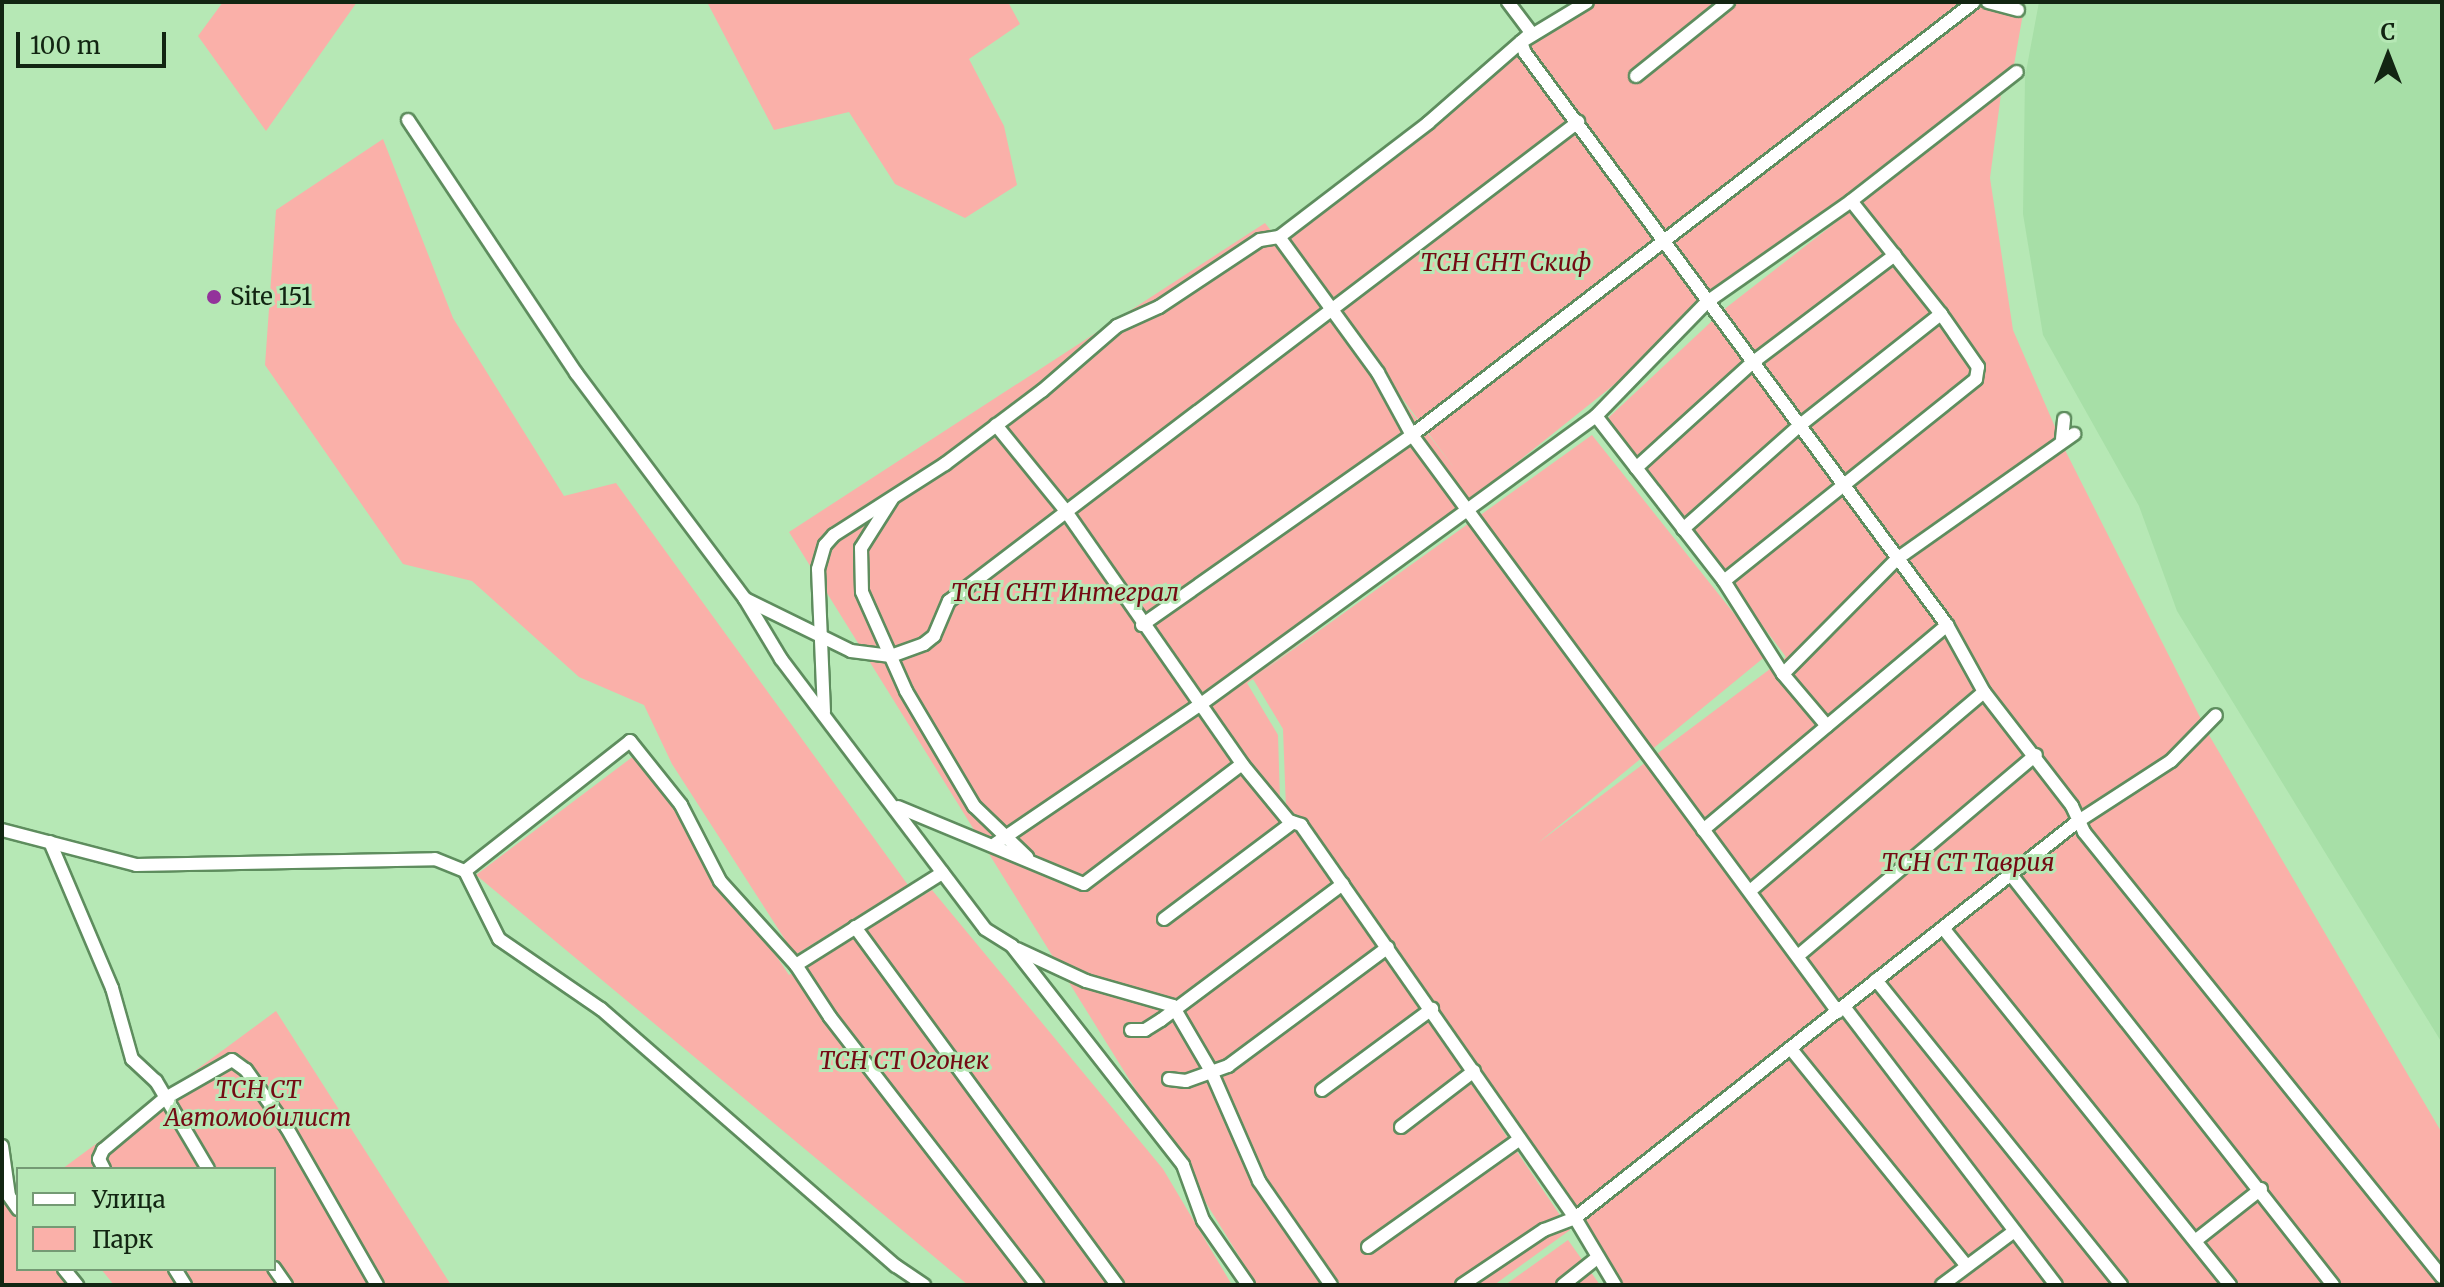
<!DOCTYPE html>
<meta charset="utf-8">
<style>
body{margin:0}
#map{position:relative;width:2444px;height:1287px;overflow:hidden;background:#b6e8b5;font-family:Merriweather,serif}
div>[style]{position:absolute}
.built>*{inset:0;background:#a7dfa7}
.green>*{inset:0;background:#fab0a9}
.roads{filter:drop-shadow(2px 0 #5e8d5e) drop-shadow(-2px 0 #5e8d5e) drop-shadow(0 2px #5e8d5e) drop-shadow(0 -2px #5e8d5e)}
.minor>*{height:12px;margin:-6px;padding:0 6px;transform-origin:6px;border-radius:6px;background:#fff}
.dots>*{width:22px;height:22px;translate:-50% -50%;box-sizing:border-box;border:4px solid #b6e8b5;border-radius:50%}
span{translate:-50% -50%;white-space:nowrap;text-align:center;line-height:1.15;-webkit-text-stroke:6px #b6e8b5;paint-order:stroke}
.park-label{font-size:24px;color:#740a13;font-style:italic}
.poi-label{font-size:24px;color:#122512}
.left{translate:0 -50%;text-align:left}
.frame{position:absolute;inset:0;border:4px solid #122512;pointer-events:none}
.legend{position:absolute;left:16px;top:1167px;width:260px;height:104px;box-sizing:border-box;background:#b6e8b5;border:2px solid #749a74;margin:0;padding:10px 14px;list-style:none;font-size:24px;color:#122512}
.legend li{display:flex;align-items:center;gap:16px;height:40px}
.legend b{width:40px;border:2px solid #749a74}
.north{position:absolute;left:2348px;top:16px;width:80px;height:80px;-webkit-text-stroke:6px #b6e8b5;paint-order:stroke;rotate:0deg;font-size:22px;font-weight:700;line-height:32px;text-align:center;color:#122512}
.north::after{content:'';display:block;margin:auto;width:28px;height:36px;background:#122512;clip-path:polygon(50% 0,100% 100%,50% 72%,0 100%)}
.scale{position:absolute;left:16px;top:32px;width:150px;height:36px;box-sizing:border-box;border:4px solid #122512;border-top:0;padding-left:10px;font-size:24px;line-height:28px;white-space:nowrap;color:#122512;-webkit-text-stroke:6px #b6e8b5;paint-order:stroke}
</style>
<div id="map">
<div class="built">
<div style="clip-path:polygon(2039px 2px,2442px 2px,2442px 1043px,2177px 611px,2139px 506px,2043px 335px,2023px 214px,2025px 77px)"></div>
</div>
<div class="green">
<div style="clip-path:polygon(223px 2px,357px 2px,266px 131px,198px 36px)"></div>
<div style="clip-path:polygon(707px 2px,1008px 2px,1020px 24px,969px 59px,1004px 126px,1017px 185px,965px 218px,895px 184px,849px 112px,774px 130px)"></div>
<div style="clip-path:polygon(evenodd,1579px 2px,2025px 2px,2014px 65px,1475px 496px,1482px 506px,1256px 676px,1592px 435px,1767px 655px,1538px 843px,1786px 657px,1607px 419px,1727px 307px,2001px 94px,1990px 178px,2013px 330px,2065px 450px,2209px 735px,2442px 1133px,2442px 1285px,1615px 1285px,1295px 823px,1570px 1230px,1494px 1285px,1257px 1285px,789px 532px,1265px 223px,1455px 469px,1277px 231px,1579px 2px,1253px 679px,1283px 729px,1286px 809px,1280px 800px,1278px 735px,1247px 683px,1253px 679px)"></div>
<div style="clip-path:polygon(383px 139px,453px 318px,564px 496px,616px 483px,908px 885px,795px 955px,672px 764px,644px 705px,579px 677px,472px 581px,403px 564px,265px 365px,276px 210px)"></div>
<div style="clip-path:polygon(639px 752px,789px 975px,932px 890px,1163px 1169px,1232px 1285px,968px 1285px,476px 875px)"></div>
<div style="clip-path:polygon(276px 1011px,451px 1285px,114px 1285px,101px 1269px,274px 1269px,274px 1169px,62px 1169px)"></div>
<div style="clip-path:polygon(2px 1195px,18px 1209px,18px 1269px,69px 1269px,82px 1285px,2px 1285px)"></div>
<div style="clip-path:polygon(1568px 1240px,1600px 1285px,1505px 1285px)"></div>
</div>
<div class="roads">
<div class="minor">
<div style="left:1508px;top:2px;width:39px;rotate:53deg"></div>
<div style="left:1531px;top:33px;width:13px;rotate:138deg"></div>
<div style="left:1521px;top:42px;width:12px;rotate:70deg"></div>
<div style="left:1525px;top:53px;width:711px;rotate:53.58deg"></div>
<div style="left:1947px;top:625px;width:77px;rotate:61.1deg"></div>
<div style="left:1984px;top:692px;width:144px;rotate:52.3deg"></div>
<div style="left:2072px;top:806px;width:29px;rotate:65deg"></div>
<div style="left:2084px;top:832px;width:571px;rotate:51.18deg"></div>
<div style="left:1988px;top:2px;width:31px;rotate:15deg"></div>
<div style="left:1636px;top:76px;width:118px;rotate:-38.8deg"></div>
<div style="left:408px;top:120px;width:304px;rotate:56.4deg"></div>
<div style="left:576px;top:373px;width:282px;rotate:53.2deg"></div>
<div style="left:745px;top:599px;width:70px;rotate:59deg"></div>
<div style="left:781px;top:659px;width:338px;rotate:52.9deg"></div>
<div style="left:985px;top:929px;width:32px;rotate:32deg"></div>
<div style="left:1012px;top:946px;width:278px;rotate:52deg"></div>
<div style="left:1183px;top:1165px;width:59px;rotate:70deg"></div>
<div style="left:1203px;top:1220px;width:79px;rotate:55.3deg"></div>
<div style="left:1279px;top:237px;width:168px;rotate:53.9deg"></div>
<div style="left:1378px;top:373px;width:71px;rotate:61.3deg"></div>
<div style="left:1412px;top:435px;width:717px;rotate:53.56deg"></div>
<div style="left:1596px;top:416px;width:209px;rotate:52.2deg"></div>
<div style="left:1724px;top:581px;width:110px;rotate:57.6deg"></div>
<div style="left:1783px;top:674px;width:68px;rotate:49.8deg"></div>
<div style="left:996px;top:425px;width:109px;rotate:50.9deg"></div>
<div style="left:1065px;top:510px;width:310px;rotate:55.1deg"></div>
<div style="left:1242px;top:764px;width:74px;rotate:50.5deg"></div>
<div style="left:1289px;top:821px;width:13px;rotate:18deg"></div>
<div style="left:1301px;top:825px;width:479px;rotate:55.1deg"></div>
<div style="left:1575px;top:1218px;width:78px;rotate:59.2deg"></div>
<div style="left:2062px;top:439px;width:20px;rotate:-84deg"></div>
<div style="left:1636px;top:468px;width:156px;rotate:-42.2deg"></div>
<div style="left:1752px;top:363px;width:179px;rotate:-37.1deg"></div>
<div style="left:892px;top:499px;width:58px;rotate:122.3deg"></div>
<div style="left:861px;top:548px;width:44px;rotate:88.7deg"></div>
<div style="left:862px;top:592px;width:108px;rotate:66deg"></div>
<div style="left:906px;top:691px;width:134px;rotate:59.4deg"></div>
<div style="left:974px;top:806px;width:74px;rotate:43.9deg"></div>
<div style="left:1683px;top:529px;width:155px;rotate:-41.6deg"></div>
<div style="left:1799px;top:426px;width:181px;rotate:-38.3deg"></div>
<div style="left:1724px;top:581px;width:323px;rotate:-38.7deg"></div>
<div style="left:1976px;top:379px;width:12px;rotate:-81deg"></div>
<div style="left:1978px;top:367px;width:65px;rotate:-124.9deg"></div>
<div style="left:1941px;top:314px;width:144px;rotate:-128.5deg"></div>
<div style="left:745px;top:599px;width:118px;rotate:26.1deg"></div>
<div style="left:851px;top:651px;width:40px;rotate:7.1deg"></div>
<div style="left:891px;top:656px;width:35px;rotate:-20deg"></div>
<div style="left:924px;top:644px;width:13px;rotate:-39deg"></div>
<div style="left:934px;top:636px;width:38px;rotate:-67deg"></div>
<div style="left:949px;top:601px;width:791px;rotate:-37.29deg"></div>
<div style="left:1142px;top:625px;width:330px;rotate:-35.1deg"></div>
<div style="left:1412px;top:435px;width:709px;rotate:-37.61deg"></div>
<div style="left:1783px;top:674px;width:162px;rotate:-45.3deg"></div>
<div style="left:1897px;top:559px;width:217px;rotate:-35.2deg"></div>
<div style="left:824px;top:712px;width:143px;rotate:-92.4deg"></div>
<div style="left:818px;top:569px;width:25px;rotate:-74deg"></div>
<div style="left:825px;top:545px;width:13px;rotate:-48deg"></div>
<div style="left:834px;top:535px;width:132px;rotate:-32.6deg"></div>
<div style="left:945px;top:464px;width:121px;rotate:-37deg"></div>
<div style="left:1042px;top:391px;width:99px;rotate:-40.9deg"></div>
<div style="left:1117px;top:326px;width:46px;rotate:-24.3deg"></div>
<div style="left:1159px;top:307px;width:121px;rotate:-33.6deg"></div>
<div style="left:1260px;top:240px;width:19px;rotate:-9deg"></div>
<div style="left:1279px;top:237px;width:188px;rotate:-37.4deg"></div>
<div style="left:1428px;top:123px;width:123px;rotate:-41.1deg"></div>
<div style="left:1521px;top:42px;width:77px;rotate:-31.2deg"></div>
<div style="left:898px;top:807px;width:201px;rotate:22.5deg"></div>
<div style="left:1084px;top:884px;width:198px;rotate:-37.2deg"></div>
<div style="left:2px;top:830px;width:138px;rotate:14.6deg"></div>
<div style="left:136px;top:865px;width:299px;rotate:-1.1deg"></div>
<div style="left:435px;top:859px;width:32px;rotate:22deg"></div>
<div style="left:465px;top:871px;width:76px;rotate:63.4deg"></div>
<div style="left:499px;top:939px;width:124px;rotate:34.5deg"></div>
<div style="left:601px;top:1009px;width:391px;rotate:41.1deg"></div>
<div style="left:896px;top:1266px;width:34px;rotate:34deg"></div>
<div style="left:1703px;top:830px;width:319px;rotate:-40deg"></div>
<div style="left:50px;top:842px;width:159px;rotate:67deg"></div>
<div style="left:112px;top:988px;width:74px;rotate:74.3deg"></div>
<div style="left:132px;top:1059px;width:33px;rotate:43deg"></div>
<div style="left:156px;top:1081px;width:102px;rotate:59.4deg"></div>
<div style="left:995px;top:844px;width:249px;rotate:-34.2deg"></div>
<div style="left:1201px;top:704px;width:489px;rotate:-36.1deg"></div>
<div style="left:1596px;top:416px;width:159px;rotate:-45.8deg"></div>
<div style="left:1707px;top:302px;width:176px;rotate:-35deg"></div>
<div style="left:1851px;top:201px;width:210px;rotate:-37.9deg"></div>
<div style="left:465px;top:871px;width:210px;rotate:-38.2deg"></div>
<div style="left:630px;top:741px;width:82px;rotate:51.4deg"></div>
<div style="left:681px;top:805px;width:85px;rotate:62.8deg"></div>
<div style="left:720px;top:881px;width:113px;rotate:47.9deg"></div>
<div style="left:796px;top:965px;width:62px;rotate:56.8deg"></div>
<div style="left:830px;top:1017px;width:339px;rotate:52.3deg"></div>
<div style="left:2012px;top:876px;width:520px;rotate:51.87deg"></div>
<div style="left:1750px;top:891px;width:307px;rotate:-40.4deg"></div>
<div style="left:1164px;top:919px;width:161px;rotate:-36.9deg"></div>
<div style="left:855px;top:927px;width:444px;rotate:53.8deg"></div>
<div style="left:1943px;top:928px;width:458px;rotate:51.2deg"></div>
<div style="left:1017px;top:949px;width:76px;rotate:24.9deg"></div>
<div style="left:1086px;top:981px;width:91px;rotate:16deg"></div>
<div style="left:1173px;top:1006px;width:75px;rotate:59.7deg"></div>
<div style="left:1211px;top:1071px;width:120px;rotate:66.4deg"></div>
<div style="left:1259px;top:1181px;width:126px;rotate:55.3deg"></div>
<div style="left:1799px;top:955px;width:310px;rotate:-40.2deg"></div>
<div style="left:796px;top:965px;width:173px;rotate:-32.2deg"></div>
<div style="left:1876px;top:980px;width:391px;rotate:51.2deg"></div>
<div style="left:1845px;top:1008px;width:348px;rotate:52.7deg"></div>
<div style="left:1131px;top:1030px;width:14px"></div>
<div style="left:1145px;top:1030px;width:19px;rotate:-32deg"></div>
<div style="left:1161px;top:1020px;width:227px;rotate:-36.8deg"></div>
<div style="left:1791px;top:1049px;width:278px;rotate:51deg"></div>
<div style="left:1169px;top:1079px;width:17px;rotate:7deg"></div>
<div style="left:1186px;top:1081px;width:45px;rotate:-19.7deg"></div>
<div style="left:1228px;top:1066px;width:199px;rotate:-36.6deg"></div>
<div style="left:1322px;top:1090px;width:137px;rotate:-36.4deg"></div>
<div style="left:1401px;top:1127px;width:92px;rotate:-37.5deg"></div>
<div style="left:2px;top:1146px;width:50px;rotate:82deg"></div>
<div style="left:9px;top:1196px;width:16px;rotate:55deg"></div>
<div style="left:104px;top:1169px;width:11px;rotate:-117deg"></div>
<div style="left:99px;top:1159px;width:10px;rotate:-66deg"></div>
<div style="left:103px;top:1150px;width:80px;rotate:-39.9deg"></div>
<div style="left:164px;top:1099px;width:78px;rotate:-29.8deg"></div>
<div style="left:232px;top:1060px;width:17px;rotate:36deg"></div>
<div style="left:246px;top:1070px;width:71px;rotate:54.7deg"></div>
<div style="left:287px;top:1128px;width:181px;rotate:60.2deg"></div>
<div style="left:2195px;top:1241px;width:84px;rotate:-38.2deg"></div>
<div style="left:1368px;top:1247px;width:186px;rotate:-35.4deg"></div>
<div style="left:274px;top:1268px;width:21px;rotate:55deg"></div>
<div style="left:64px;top:1269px;width:21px;rotate:51deg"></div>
<div style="left:175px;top:1269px;width:19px;rotate:58deg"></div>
<div style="left:1462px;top:1285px;width:99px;rotate:-33.9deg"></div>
<div style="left:1544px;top:1230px;width:33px;rotate:-21deg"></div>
<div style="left:1575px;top:1218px;width:639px;rotate:-38.27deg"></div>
<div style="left:2077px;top:822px;width:112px;rotate:-33deg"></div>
<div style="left:2171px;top:761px;width:64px;rotate:-45.6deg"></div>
<div style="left:1563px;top:1285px;width:43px;rotate:-38.5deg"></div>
<div style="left:1942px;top:1285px;width:89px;rotate:-36.7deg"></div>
</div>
</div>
<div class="dots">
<div style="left:214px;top:297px;background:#93339b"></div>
</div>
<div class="park-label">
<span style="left:1506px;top:263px">ТСН СНТ Скиф</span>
<span style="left:1065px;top:593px">ТСН СНТ Интеграл</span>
<span style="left:1968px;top:863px">ТСН СТ Таврия</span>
<span style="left:904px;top:1061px">ТСН СТ Огонек</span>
<span style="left:258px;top:1104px">ТСН СТ<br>Автомобилист</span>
</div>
<div class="poi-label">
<span class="left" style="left:230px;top:297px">Site 151</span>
</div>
<div class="frame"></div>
<ul class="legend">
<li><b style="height:10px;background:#fff"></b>Улица</li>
<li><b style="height:22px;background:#fab0a9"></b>Парк</li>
</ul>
<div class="north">С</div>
<div class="scale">100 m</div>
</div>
